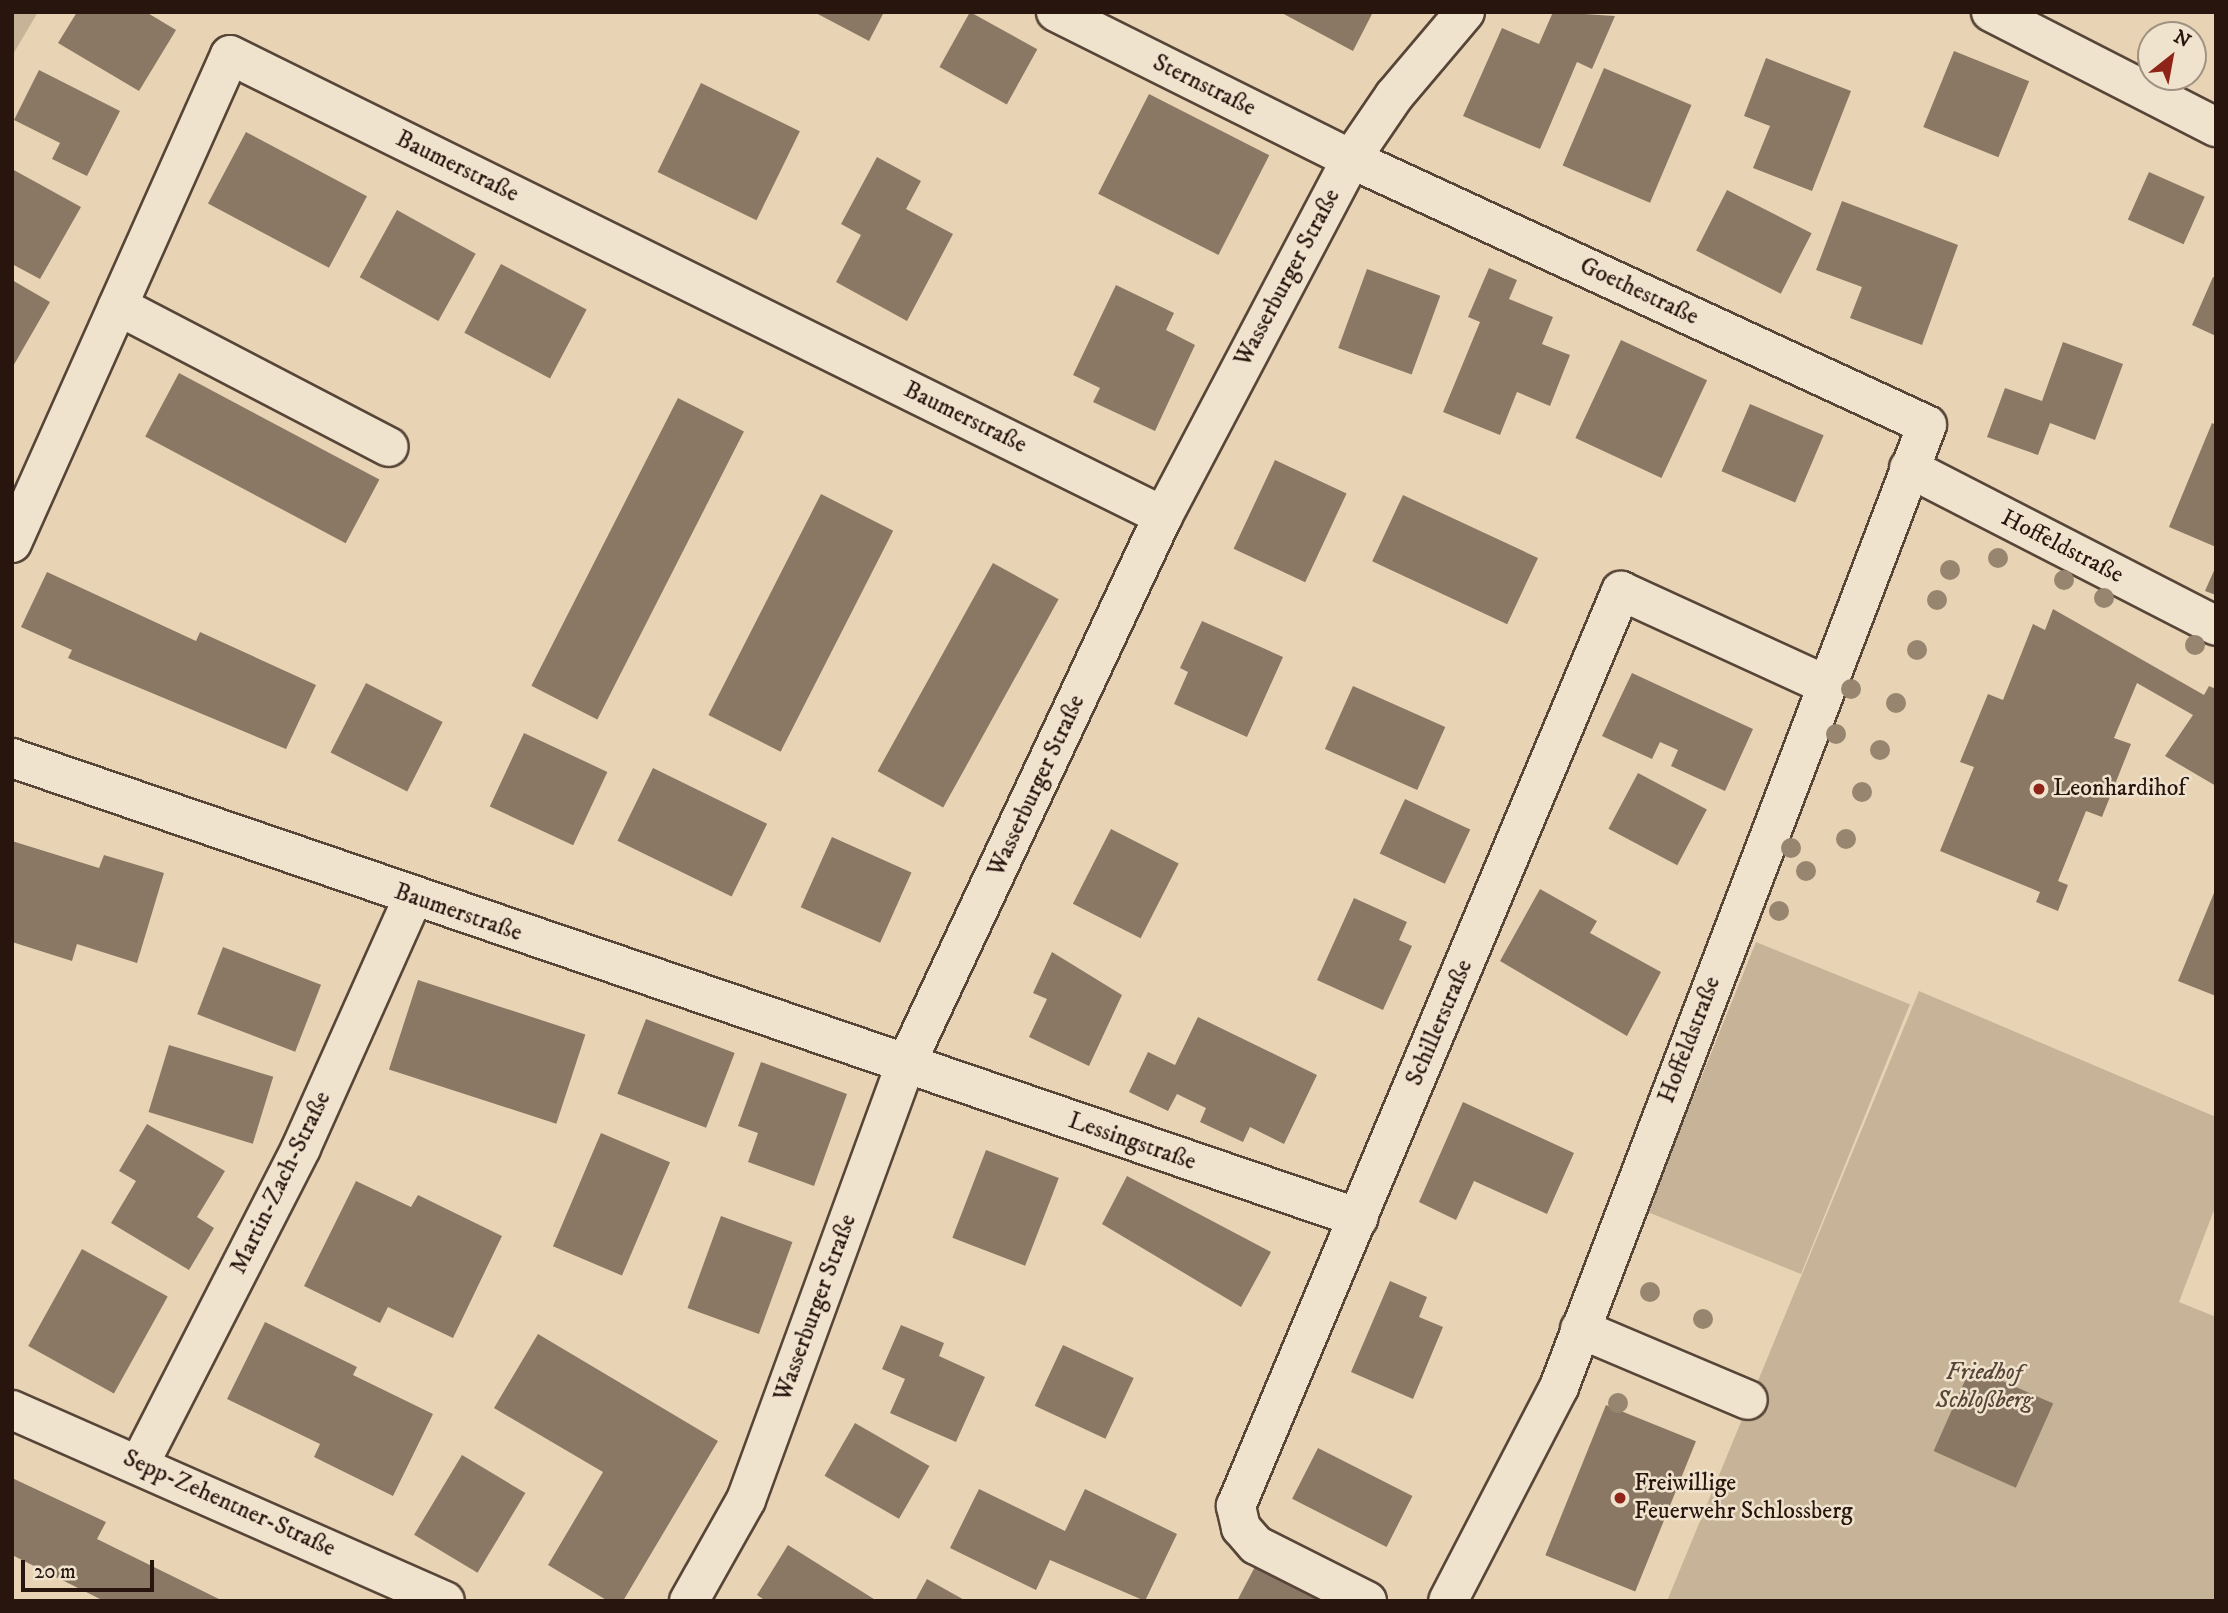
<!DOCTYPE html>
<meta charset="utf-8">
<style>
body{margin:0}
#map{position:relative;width:2228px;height:1613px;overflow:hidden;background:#e8d4b4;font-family:"IM FELL DW Pica",serif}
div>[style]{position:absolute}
.green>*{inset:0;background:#c7b498;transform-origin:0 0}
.building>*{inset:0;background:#8b7864;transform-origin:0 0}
.roads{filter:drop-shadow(2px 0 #574538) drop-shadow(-2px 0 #574538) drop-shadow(0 2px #574538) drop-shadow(0 -2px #574538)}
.minor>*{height:38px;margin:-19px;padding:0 19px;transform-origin:19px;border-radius:19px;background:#f0e3ce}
.trees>*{width:20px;height:20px;margin:-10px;border-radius:50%;background:#98856f}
.dots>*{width:19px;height:19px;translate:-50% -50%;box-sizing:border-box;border:4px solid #f0e3ce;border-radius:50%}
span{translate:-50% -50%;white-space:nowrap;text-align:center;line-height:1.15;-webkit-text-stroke:5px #f0e3ce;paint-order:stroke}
.street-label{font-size:24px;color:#27150e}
.poi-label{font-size:24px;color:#27150e}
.left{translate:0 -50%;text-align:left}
.park-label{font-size:24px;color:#574537;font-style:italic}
.frame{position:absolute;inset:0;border:14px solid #27150e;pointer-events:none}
.north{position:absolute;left:2137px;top:21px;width:70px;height:70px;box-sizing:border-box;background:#f0e3ce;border:2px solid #a09181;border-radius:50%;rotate:31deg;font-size:19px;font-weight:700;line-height:28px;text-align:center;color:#27150e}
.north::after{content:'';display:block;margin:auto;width:24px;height:32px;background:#8f2418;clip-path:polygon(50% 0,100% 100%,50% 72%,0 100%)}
.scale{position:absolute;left:21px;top:1560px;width:133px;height:32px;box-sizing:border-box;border:4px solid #27150e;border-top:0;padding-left:9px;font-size:21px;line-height:24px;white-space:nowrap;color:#27150e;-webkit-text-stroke:5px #f0e3ce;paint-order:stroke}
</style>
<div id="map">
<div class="green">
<div style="clip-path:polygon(12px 12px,38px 12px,12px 56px)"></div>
<div style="left:1756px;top:942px;width:166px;height:291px;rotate:22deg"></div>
<div style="clip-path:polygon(1919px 991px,2216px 1117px,2216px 1205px,2179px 1302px,2216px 1317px,2216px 1601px,1667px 1601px)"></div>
</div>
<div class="building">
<div style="clip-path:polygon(77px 12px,146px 12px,176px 30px,139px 91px,58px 43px)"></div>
<div style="clip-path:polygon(814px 12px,884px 12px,869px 41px)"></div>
<div style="left:970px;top:12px;width:77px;height:63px;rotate:29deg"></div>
<div style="clip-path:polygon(1280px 12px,1373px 12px,1353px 51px)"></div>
<div style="clip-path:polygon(1553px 12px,1615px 16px,1592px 69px,1577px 62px,1540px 149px,1463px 116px,1502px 28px,1539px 44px)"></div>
<div style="left:1954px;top:51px;width:81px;height:82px;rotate:22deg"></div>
<div style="clip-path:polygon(1766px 58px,1851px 91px,1812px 191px,1753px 168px,1770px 126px,1744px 116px)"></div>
<div style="left:1604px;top:68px;width:95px;height:106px;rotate:23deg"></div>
<div style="clip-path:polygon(39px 70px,120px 111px,87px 176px,52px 159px,60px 143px,14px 120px)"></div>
<div style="left:701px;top:83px;width:110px;height:99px;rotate:26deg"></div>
<div style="left:1149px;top:94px;width:135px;height:112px;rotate:27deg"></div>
<div style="left:246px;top:132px;width:137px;height:81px;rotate:28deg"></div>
<div style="clip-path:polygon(877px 157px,921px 181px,906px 209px,953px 234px,907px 321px,836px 282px,861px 235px,841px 224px)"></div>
<div style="clip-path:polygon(12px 169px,81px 207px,40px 279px,12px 264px)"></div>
<div style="left:2149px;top:172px;width:61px;height:52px;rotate:24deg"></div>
<div style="left:1727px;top:190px;width:95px;height:68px;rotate:27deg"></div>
<div style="clip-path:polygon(1842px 201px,1958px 245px,1922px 345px,1850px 318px,1862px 287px,1816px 270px)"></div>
<div style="left:397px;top:210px;width:90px;height:77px;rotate:29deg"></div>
<div style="left:501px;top:264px;width:97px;height:78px;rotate:28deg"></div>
<div style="clip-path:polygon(1489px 268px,1517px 280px,1509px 299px,1553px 317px,1542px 344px,1570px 355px,1550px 406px,1517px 392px,1500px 435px,1443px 412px,1480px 322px,1468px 317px)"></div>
<div style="left:1367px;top:269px;width:78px;height:84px;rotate:20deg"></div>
<div style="clip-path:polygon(2213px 277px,2216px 278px,2216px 336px,2192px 325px)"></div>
<div style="clip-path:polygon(12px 280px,50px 302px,12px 368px)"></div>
<div style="clip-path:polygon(1116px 285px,1174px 313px,1166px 330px,1195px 345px,1155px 431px,1093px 402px,1100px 388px,1073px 375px)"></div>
<div style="left:1621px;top:340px;width:95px;height:108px;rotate:25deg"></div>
<div style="clip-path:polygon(2063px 342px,2123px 364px,2095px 440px,2050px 423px,2038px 455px,1987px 437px,2005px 388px,2042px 401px)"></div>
<div style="left:179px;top:373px;width:227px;height:72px;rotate:28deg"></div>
<div style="left:678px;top:398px;width:74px;height:323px;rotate:27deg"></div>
<div style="left:1750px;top:404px;width:80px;height:73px;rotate:23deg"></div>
<div style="clip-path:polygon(2212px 423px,2216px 425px,2216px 547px,2169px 527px)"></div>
<div style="left:1275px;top:460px;width:79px;height:98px;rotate:25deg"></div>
<div style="left:821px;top:494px;width:81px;height:248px;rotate:27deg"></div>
<div style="left:1403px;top:495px;width:149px;height:73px;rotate:25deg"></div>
<div style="left:993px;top:563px;width:75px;height:238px;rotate:29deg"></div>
<div style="clip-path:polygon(2216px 566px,2216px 595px,2205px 591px)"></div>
<div style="clip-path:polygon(47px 572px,196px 641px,200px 632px,316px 685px,286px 749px,68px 658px,72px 650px,21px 627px)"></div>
<div style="clip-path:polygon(2053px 609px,2204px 695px,2209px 686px,2216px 689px,2216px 786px,2165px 756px,2193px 715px,2137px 683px,2114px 738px,2131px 744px,2102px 817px,2086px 811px,2058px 881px,2068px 885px,2058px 911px,2036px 902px,2040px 892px,1940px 851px,1974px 767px,1960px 762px,1988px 694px,2003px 700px,2033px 624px,2045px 630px)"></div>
<div style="clip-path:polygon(1202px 621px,1283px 657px,1247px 737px,1174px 704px,1188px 672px,1180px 668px)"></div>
<div style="clip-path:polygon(1632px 673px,1753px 729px,1725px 791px,1671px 766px,1678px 750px,1660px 742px,1652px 759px,1602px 736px)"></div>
<div style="left:366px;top:683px;width:86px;height:78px;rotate:27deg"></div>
<div style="left:1353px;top:686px;width:101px;height:69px;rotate:24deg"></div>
<div style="left:524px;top:733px;width:92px;height:81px;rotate:25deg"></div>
<div style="left:653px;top:768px;width:127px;height:81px;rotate:26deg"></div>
<div style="left:1638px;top:773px;width:78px;height:63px;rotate:28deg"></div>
<div style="left:1405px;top:799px;width:72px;height:60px;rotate:25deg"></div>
<div style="left:1111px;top:829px;width:76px;height:84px;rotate:27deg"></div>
<div style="left:832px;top:837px;width:87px;height:77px;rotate:24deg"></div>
<div style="clip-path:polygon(12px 841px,99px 868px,104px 855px,164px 873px,137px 963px,77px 944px,72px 961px,12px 942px)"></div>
<div style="clip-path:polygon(2216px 888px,2216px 996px,2178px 981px)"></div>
<div style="clip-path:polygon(1540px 889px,1597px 921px,1590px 933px,1661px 972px,1627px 1036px,1500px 961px)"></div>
<div style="clip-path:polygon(1354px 898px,1407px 922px,1399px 940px,1412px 946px,1383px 1010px,1317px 980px)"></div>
<div style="left:223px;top:947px;width:105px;height:72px;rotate:21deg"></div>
<div style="clip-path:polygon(1052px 952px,1122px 995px,1089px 1066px,1029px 1037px,1047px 999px,1033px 993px)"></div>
<div style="left:418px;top:980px;width:176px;height:94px;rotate:18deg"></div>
<div style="clip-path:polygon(1198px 1017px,1317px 1075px,1284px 1144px,1250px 1127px,1243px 1142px,1200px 1122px,1206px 1108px,1177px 1094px,1168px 1111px,1129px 1092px,1148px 1052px,1175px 1065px)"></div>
<div style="left:646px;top:1019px;width:95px;height:80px;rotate:21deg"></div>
<div style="left:169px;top:1045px;width:109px;height:70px;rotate:17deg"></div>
<div style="clip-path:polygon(761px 1062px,847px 1094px,814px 1186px,748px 1162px,758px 1133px,738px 1126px)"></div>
<div style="clip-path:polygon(1463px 1102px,1574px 1153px,1547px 1214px,1474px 1181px,1456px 1220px,1419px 1202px)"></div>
<div style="clip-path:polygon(147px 1124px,225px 1171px,197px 1217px,214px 1228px,189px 1270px,111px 1223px,136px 1181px,119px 1171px)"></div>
<div style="left:601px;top:1133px;width:75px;height:123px;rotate:23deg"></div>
<div style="left:986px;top:1150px;width:78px;height:94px;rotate:21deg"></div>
<div style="clip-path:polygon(1127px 1176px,1271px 1252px,1241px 1307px,1102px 1224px)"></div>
<div style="clip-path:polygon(356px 1181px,411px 1207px,418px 1195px,502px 1236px,453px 1338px,388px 1307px,380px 1323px,304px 1286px)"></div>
<div style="left:721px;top:1216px;width:76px;height:98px;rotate:20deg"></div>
<div style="left:82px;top:1249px;width:98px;height:111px;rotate:29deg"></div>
<div style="clip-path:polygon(1390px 1281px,1427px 1297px,1419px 1317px,1443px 1327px,1413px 1399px,1351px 1372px)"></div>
<div style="clip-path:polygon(265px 1322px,357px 1367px,353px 1375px,433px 1414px,393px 1496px,314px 1457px,320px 1444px,227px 1399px)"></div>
<div style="clip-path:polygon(901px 1325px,944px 1343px,939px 1356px,985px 1377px,956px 1442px,890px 1413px,905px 1379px,882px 1369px)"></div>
<div style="clip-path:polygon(538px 1334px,718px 1441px,623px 1601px,608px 1601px,548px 1565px,603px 1472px,494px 1408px)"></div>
<div style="left:1063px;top:1345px;width:78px;height:67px;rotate:25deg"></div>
<div style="left:1971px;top:1367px;width:90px;height:92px;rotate:24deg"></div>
<div style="left:1606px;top:1405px;width:97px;height:162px;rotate:22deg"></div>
<div style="left:855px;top:1423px;width:86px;height:61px;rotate:30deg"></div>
<div style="left:1318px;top:1448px;width:106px;height:57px;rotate:27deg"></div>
<div style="left:462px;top:1455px;width:74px;height:93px;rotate:31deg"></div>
<div style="clip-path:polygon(12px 1478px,106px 1522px,97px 1539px,223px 1601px,104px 1601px,12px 1555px)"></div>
<div style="clip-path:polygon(979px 1489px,1065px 1531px,1085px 1489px,1177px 1534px,1145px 1601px,1050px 1560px,1036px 1590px,950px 1548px)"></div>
<div style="clip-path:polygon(788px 1545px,877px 1601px,766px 1601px,757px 1595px)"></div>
<div style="clip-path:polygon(1259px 1559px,1327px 1601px,1237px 1601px)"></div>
<div style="clip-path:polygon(927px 1579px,966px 1601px,915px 1601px)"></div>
</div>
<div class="roads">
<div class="minor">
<div style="left:1056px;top:12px;width:330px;rotate:26.5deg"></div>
<div style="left:1351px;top:159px;width:634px;rotate:24.79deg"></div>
<div style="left:1927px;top:425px;width:1030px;rotate:110.93deg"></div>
<div style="left:1559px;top:1387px;width:241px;rotate:117.4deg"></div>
<div style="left:1991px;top:12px;width:253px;rotate:27.1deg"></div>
<div style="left:118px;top:306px;width:305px;rotate:27.5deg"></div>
<div style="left:1909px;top:468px;width:345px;rotate:27.2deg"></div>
<div style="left:12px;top:543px;width:534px;rotate:-65.93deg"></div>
<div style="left:230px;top:55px;width:1041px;rotate:26.29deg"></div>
<div style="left:12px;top:758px;width:1423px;rotate:18.86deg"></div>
<div style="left:1580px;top:1329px;width:182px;rotate:22.9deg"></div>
<div style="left:12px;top:1410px;width:473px;rotate:23.8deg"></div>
<div style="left:140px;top:1463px;width:354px;rotate:-62.9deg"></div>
<div style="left:301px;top:1148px;width:274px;rotate:-65.9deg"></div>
<div style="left:689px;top:1601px;width:116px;rotate:-60.6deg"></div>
<div style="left:746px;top:1500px;width:462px;rotate:-69.9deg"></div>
<div style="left:905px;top:1066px;width:608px;rotate:-64.87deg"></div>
<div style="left:1163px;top:516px;width:403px;rotate:-62.2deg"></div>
<div style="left:1351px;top:159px;width:76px;rotate:-55.7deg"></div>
<div style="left:1394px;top:96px;width:110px;rotate:-49.8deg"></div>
<div style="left:1367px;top:1601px;width:124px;rotate:-153.2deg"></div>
<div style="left:1256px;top:1545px;width:23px;rotate:-131deg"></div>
<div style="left:1241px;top:1528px;width:23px;rotate:-103deg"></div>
<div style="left:1236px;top:1506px;width:993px;rotate:-67.18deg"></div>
<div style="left:1621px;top:591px;width:226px;rotate:24.6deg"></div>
</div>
</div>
<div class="trees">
<div style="left:1998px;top:558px"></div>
<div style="left:1950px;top:570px"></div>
<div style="left:2064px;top:580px"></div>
<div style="left:2104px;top:598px"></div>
<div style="left:1937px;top:600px"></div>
<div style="left:2195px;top:645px"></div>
<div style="left:1917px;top:650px"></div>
<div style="left:1851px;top:689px"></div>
<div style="left:1896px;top:703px"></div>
<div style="left:1836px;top:734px"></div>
<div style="left:1880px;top:750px"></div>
<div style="left:1862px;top:792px"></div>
<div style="left:1846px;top:839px"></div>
<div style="left:1791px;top:848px"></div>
<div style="left:1806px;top:871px"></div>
<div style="left:1779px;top:911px"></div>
<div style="left:1650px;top:1292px"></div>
<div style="left:1703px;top:1319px"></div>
<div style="left:1618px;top:1403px"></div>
</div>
<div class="dots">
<div style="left:2039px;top:789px;background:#8f2418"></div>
<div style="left:1620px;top:1498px;background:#8f2418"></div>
</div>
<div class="street-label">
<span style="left:1204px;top:86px;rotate:26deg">Sternstraße</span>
<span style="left:457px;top:167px;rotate:26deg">Baumerstraße</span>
<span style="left:1288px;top:278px;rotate:-62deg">Wasserburger Straße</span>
<span style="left:1639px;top:292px;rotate:25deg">Goethestraße</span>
<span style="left:965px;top:418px;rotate:26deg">Baumerstraße</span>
<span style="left:2062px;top:547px;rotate:27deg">Hoffeldstraße</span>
<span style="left:1037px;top:786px;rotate:-65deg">Wasserburger Straße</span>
<span style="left:458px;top:913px;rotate:19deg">Baumerstraße</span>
<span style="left:1440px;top:1023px;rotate:-67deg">Schillerstraße</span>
<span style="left:1690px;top:1040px;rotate:-69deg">Hoffeldstraße</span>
<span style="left:1132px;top:1142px;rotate:19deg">Lessingstraße</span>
<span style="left:281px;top:1183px;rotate:-64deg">Martin-Zach-Straße</span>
<span style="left:816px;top:1308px;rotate:-70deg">Wasserburger Straße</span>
<span style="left:229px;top:1504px;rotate:24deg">Sepp-Zehentner-Straße</span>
</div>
<div class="poi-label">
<span class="left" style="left:2053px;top:789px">Leonhardihof</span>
<span class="left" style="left:1634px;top:1498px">Freiwillige<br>Feuerwehr Schlossberg</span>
</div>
<div class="park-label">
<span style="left:1984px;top:1387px">Friedhof<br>Schloßberg</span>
</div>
<div class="frame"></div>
<div class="north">N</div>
<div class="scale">20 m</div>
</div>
